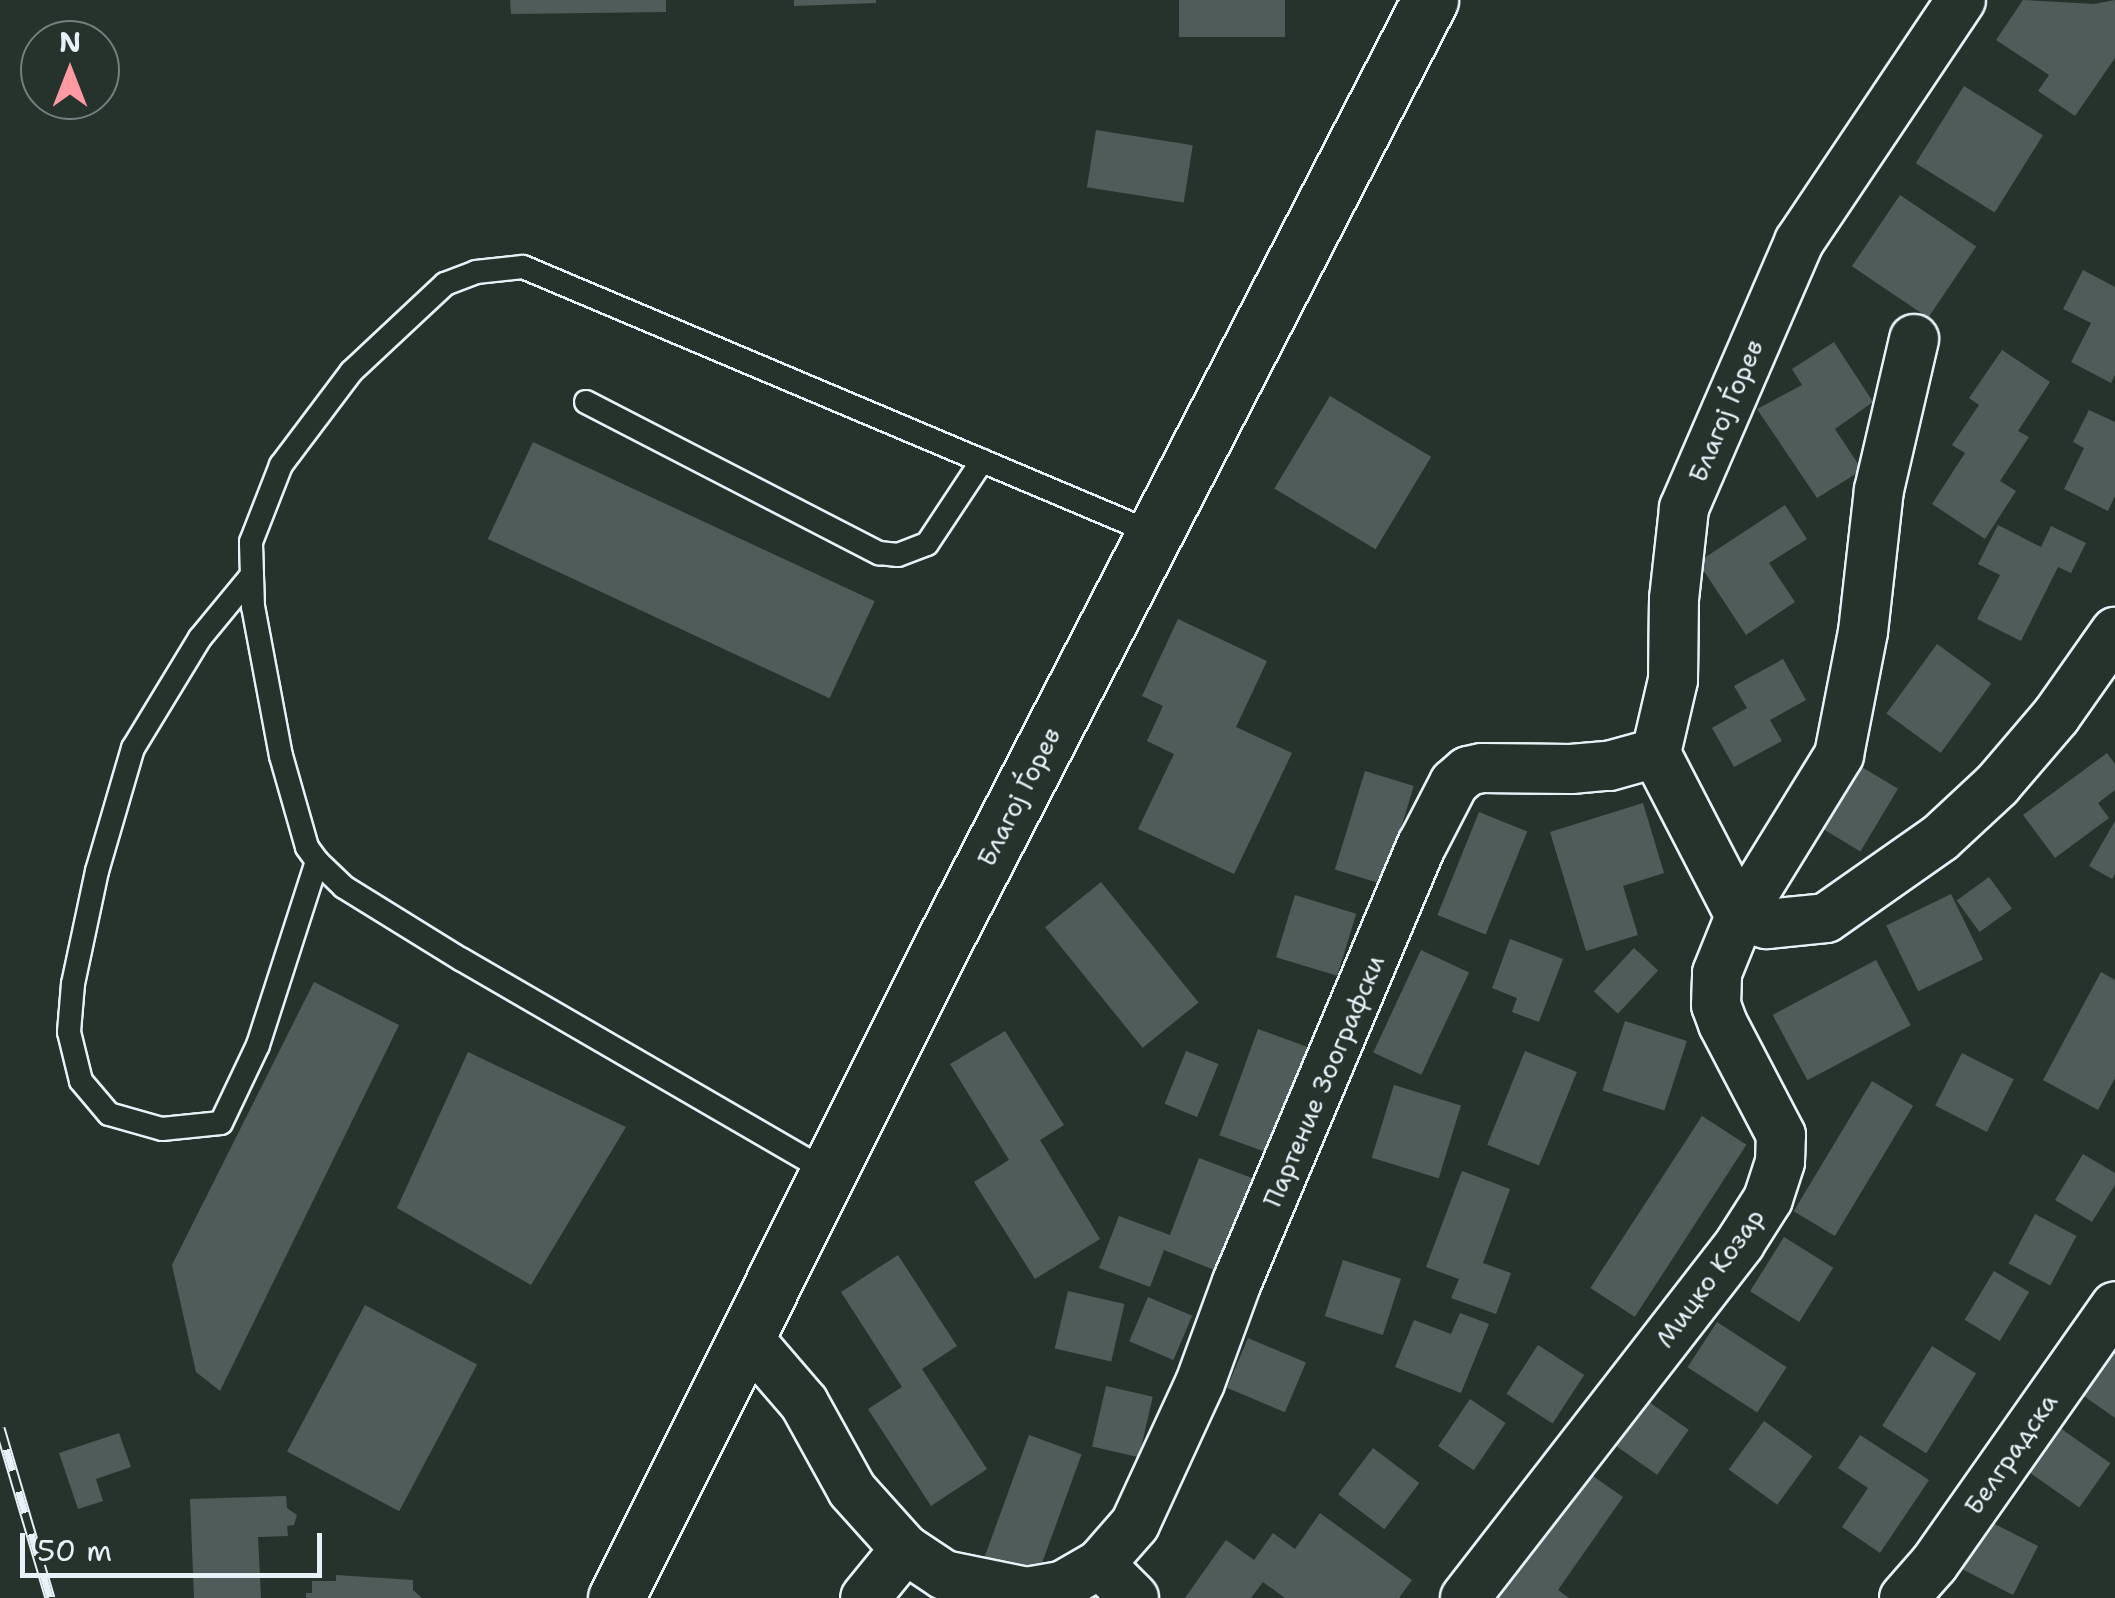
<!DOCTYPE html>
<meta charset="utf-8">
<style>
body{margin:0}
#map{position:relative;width:2115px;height:1598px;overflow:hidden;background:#26332d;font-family:"Shantell Sans",sans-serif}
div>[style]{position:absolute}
.building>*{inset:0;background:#505c59;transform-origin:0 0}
.roads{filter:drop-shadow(2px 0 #e8f1f8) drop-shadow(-2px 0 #e8f1f8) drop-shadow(0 2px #e8f1f8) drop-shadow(0 -2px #e8f1f8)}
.lane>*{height:22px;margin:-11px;padding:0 11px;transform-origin:11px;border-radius:11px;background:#26332d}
.street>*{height:48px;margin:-24px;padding:0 24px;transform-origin:24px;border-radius:24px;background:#26332d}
.secondary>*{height:55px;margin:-27.5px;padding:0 27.5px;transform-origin:27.5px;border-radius:27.5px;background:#26332d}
.rail>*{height:11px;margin-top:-5.5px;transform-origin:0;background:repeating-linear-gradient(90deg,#26332d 0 22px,#e8f1f8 0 44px);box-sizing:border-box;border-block:2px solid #e8f1f8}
span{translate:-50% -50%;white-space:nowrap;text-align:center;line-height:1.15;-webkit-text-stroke:8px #26332d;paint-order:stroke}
.street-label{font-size:25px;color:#e8f1f8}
.north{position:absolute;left:20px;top:20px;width:100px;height:100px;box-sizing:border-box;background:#26332d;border:2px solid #747f7e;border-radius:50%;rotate:0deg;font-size:28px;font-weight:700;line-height:40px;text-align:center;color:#e8f1f8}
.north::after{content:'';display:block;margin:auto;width:35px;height:45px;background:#ff9aa2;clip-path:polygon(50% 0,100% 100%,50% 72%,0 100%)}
.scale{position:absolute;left:20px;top:1533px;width:302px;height:45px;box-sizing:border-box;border:5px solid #e8f1f8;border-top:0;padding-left:12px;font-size:30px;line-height:35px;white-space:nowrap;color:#e8f1f8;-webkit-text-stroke:8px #26332d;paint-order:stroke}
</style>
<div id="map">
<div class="building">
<div style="clip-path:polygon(510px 0,666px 0,666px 12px,511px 14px)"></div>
<div style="clip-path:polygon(794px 0,876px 0,876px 3px,794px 6px)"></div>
<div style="left:1179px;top:0;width:106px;height:37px"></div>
<div style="clip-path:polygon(2023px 0,2094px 4px,2115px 0,2115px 58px,2075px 116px,2038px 91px,2049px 75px,1996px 40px)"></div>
<div style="left:1964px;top:86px;width:93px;height:91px;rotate:32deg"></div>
<div style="left:1096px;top:130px;width:98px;height:58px;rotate:9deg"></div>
<div style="left:1900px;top:195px;width:92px;height:86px;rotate:34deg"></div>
<div style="clip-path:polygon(2083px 270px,2115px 287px,2115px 375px,2111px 383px,2071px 362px,2091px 323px,2063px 309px)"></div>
<div style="clip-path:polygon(1834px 342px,1873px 402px,1835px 429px,1862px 470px,1817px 498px,1757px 409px,1802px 385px,1792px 369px)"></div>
<div style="clip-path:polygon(2002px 350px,2050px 382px,2018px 431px,2029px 437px,2000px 481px,2016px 491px,1985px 539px,1932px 504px,1965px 453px,1952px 445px,1979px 405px,1969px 398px)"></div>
<div style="left:1330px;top:396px;width:118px;height:108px;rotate:31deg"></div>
<div style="clip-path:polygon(2089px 410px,2115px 422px,2115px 496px,2108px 511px,2064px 489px,2084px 448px,2073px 442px)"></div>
<div style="left:533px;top:442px;width:377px;height:107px;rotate:25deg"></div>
<div style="clip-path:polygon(1785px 505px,1807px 539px,1769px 563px,1795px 602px,1746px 635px,1698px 562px)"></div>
<div style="clip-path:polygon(1998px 525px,2041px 547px,2051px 526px,2086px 543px,2071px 573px,2058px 567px,2021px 641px,1977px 619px,2000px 575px,1978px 564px)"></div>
<div style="clip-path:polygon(1178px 619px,1267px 661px,1236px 727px,1292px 753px,1234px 874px,1138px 829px,1174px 754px,1147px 741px,1163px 706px,1142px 696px)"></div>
<div style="left:1937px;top:644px;width:67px;height:86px;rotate:36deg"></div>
<div style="clip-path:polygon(1783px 659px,1806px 700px,1770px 720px,1782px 741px,1734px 767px,1712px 728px,1747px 708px,1734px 686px)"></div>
<div style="clip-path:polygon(2107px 753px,2115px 764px,2115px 790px,2098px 803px,2109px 818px,2055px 858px,2023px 815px)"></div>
<div style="left:1850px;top:760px;width:56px;height:73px;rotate:31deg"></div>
<div style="left:1365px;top:771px;width:51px;height:103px;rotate:17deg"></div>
<div style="clip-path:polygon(1643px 803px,1664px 873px,1623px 886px,1638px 935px,1586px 951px,1550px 832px)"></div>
<div style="left:1479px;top:812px;width:52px;height:111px;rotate:22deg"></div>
<div style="clip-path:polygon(2115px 821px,2115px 874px,2112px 879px,2089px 866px)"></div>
<div style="left:1989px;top:877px;width:39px;height:40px;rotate:54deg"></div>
<div style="left:1101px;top:882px;width:155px;height:72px;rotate:51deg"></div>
<div style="left:1951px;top:894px;width:73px;height:72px;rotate:64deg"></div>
<div style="left:1295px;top:895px;width:64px;height:65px;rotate:17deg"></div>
<div style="clip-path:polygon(1510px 939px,1563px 959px,1539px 1022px,1512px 1012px,1517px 998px,1492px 988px)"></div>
<div style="left:1634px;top:948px;width:33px;height:59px;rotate:43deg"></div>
<div style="left:1421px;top:950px;width:53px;height:113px;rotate:25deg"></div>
<div style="left:1876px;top:960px;width:74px;height:117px;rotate:62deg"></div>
<div style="clip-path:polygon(2101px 972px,2115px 980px,2115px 1078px,2098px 1110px,2043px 1080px)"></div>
<div style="clip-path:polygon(314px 982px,399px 1025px,220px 1391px,196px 1372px,172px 1265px)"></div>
<div style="left:1625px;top:1021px;width:65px;height:73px;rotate:18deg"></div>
<div style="left:1258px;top:1029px;width:58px;height:113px;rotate:20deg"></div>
<div style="clip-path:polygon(1005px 1031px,1064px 1125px,1040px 1140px,1100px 1239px,1035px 1279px,974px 1182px,1009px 1160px,950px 1064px)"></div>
<div style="left:1186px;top:1051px;width:35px;height:57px;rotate:22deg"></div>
<div style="left:1525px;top:1051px;width:56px;height:101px;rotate:22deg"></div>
<div style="clip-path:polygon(468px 1052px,626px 1127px,531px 1285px,397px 1208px)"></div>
<div style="left:1962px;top:1053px;width:58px;height:59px;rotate:27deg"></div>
<div style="left:1872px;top:1081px;width:48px;height:152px;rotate:31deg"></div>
<div style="left:1394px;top:1085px;width:70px;height:76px;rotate:17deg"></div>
<div style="left:1702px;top:1116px;width:53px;height:205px;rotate:33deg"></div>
<div style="clip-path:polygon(2083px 1154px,2115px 1173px,2115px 1185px,2092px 1222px,2055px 1200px)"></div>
<div style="clip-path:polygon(1199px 1158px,1252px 1178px,1217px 1271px,1164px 1250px,1150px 1287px,1099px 1268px,1119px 1216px,1170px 1235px)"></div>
<div style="clip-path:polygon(1462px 1171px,1510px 1189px,1483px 1263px,1511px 1273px,1496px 1314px,1451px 1298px,1459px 1279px,1426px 1267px)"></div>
<div style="left:2035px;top:1214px;width:47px;height:56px;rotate:28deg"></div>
<div style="left:1784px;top:1237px;width:58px;height:64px;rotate:32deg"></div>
<div style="clip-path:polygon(898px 1255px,957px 1346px,922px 1369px,987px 1469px,931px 1506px,868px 1409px,902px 1387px,841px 1292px)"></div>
<div style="left:1343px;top:1260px;width:61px;height:59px;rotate:18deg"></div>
<div style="left:1994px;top:1271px;width:41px;height:57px;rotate:31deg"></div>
<div style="left:1068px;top:1291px;width:58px;height:59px;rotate:13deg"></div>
<div style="left:1148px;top:1297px;width:48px;height:48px;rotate:23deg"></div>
<div style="left:365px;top:1305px;width:127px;height:166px;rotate:28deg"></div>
<div style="clip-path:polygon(1460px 1313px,1489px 1324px,1461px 1393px,1395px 1367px,1414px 1320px,1451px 1334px)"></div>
<div style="left:1717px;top:1322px;width:83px;height:54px;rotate:33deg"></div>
<div style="clip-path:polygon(2115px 1331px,2115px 1418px,2074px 1389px)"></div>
<div style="left:1248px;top:1338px;width:63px;height:54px;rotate:23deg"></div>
<div style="left:1538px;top:1345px;width:55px;height:58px;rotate:33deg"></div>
<div style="left:1932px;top:1346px;width:52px;height:94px;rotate:32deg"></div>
<div style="left:1106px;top:1386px;width:48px;height:62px;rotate:13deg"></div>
<div style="left:1642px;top:1397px;width:57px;height:55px;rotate:35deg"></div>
<div style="left:1470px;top:1399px;width:43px;height:57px;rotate:34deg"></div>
<div style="left:1764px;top:1421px;width:60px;height:60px;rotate:36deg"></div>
<div style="left:2053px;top:1423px;width:70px;height:54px;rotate:35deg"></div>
<div style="clip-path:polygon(119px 1433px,131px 1467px,96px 1479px,103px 1501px,78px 1509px,59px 1453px)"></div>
<div style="left:1029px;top:1435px;width:56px;height:143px;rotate:20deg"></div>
<div style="clip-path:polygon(1860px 1435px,1929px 1480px,1880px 1553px,1842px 1527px,1868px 1488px,1838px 1468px)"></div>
<div style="left:1373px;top:1448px;width:58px;height:58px;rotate:37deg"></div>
<div style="clip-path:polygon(1580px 1467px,1623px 1497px,1558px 1590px,1569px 1598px,1489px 1598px)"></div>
<div style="clip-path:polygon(286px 1496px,287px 1508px,297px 1515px,294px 1525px,287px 1526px,288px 1536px,258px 1537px,261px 1598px,194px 1598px,190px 1499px)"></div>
<div style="clip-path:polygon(1320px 1513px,1412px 1580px,1399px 1598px,1285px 1598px,1263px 1582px,1251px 1598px,1185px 1598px,1226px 1540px,1254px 1560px,1273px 1533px,1295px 1549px)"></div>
<div style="left:1981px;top:1517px;width:64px;height:55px;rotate:27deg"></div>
<div style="clip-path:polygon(336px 1575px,413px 1580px,413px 1590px,422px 1598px,306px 1598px,306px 1593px,312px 1593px,312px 1581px,336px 1581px)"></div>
</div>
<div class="roads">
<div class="lane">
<div style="left:586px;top:402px;width:330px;rotate:27.3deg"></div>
<div style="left:879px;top:553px;width:19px;rotate:6deg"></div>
<div style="left:898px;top:555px;width:31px;rotate:-21deg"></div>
<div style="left:927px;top:544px;width:100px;rotate:-56.5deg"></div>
<div style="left:252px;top:575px;width:82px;rotate:129.5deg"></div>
<div style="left:200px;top:638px;width:129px;rotate:121.3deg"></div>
<div style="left:133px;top:748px;width:128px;rotate:106.3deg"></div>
<div style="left:97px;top:871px;width:116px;rotate:102deg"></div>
<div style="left:73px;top:984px;width:48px;rotate:94.8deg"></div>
<div style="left:69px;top:1032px;width:50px;rotate:76.2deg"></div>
<div style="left:81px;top:1081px;width:43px;rotate:49.7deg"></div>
<div style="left:109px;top:1114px;width:55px;rotate:15.8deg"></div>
<div style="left:162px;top:1129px;width:59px;rotate:-5.8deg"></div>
<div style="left:221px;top:1123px;width:86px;rotate:-64.6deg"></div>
<div style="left:258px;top:1045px;width:193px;rotate:-72.2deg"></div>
<div style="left:828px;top:1172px;width:423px;rotate:-149.9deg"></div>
<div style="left:462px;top:960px;width:139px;rotate:-148.3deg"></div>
<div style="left:344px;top:887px;width:37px;rotate:-136deg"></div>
<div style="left:317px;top:861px;width:17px;rotate:-126deg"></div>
<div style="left:307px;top:847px;width:95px;rotate:-105.9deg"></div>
<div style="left:281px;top:756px;width:152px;rotate:-100.6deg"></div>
<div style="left:253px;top:607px;width:65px;rotate:-91.8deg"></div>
<div style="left:251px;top:542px;width:83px;rotate:-68.7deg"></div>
<div style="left:281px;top:465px;width:116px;rotate:-53deg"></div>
<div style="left:351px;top:372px;width:129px;rotate:-43.1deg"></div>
<div style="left:445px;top:284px;width:33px;rotate:-21deg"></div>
<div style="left:476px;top:272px;width:47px;rotate:-6.1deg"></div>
<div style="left:523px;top:267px;width:686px;rotate:22.9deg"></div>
</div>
<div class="street">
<div style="left:1740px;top:916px;width:183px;rotate:-117.3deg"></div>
<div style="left:1656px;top:753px;width:75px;rotate:-76.9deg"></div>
<div style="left:1673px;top:680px;width:81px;rotate:-89.3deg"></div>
<div style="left:1674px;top:599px;width:92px;rotate:-83.7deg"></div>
<div style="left:1684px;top:508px;width:290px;rotate:-66.6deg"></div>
<div style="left:1799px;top:242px;width:291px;rotate:-56.2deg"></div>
<div style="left:1740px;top:916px;width:28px;rotate:17deg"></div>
<div style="left:1767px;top:924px;width:59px;rotate:-5.8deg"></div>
<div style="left:1826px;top:918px;width:139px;rotate:-35.1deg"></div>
<div style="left:1940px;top:838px;width:78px;rotate:-42.9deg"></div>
<div style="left:1997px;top:785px;width:91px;rotate:-49.5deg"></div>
<div style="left:2056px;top:716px;width:103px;rotate:-54.9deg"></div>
<div style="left:748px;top:1338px;width:86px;rotate:49.3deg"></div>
<div style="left:804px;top:1403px;width:99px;rotate:61.1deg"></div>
<div style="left:852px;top:1490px;width:79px;rotate:48.1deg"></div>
<div style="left:905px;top:1549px;width:63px;rotate:129.2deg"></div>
<div style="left:905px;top:1549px;width:47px;rotate:33.7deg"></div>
<div style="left:944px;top:1575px;width:85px;rotate:11.6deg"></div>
<div style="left:1027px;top:1592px;width:36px;rotate:-10deg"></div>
<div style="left:1062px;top:1586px;width:44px;rotate:-30.1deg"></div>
<div style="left:1100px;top:1564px;width:53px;rotate:-48.8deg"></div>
<div style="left:1135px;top:1524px;width:155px;rotate:-65.3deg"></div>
<div style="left:1200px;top:1383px;width:108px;rotate:-69.9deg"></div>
<div style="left:1237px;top:1282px;width:475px;rotate:-67.1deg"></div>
<div style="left:1422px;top:845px;width:70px;rotate:-62.7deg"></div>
<div style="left:1454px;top:783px;width:18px;rotate:-41deg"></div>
<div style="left:1468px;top:771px;width:14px;rotate:-12deg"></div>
<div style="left:1482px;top:768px;width:89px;rotate:0.6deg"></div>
<div style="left:1571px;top:769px;width:38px;rotate:-5deg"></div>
<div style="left:1609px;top:766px;width:49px;rotate:-15.5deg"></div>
<div style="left:1100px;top:1564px;width:48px;rotate:45deg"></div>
<div style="left:1465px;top:1598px;width:449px;rotate:-52.2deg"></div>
<div style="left:1740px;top:1243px;width:52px;rotate:-57.5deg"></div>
<div style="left:1768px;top:1199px;width:39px;rotate:-72deg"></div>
<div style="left:1780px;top:1162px;width:27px;rotate:-88deg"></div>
<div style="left:1781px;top:1135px;width:125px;rotate:-117.6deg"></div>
<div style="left:1723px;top:1024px;width:20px;rotate:-110deg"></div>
<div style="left:1716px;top:1005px;width:32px;rotate:-88deg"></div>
<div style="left:1717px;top:973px;width:61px;rotate:-68deg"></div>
<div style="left:1740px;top:916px;width:189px;rotate:-58.4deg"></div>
<div style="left:1839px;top:755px;width:125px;rotate:-79deg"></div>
<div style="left:1863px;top:632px;width:143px;rotate:-83.6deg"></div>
<div style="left:1879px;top:490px;width:155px;rotate:-76.9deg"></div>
<div style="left:1904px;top:1598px;width:45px;rotate:-48.6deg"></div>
<div style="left:1934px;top:1564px;width:315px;rotate:-54.9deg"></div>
</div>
<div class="secondary">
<div style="left:616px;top:1598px;width:728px;rotate:-63.47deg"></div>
<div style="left:941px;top:947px;width:1066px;rotate:-62.69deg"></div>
</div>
</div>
<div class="rail">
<div style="left:0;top:1428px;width:177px;rotate:73.6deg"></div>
</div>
<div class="street-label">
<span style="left:1726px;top:411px;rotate:-67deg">Благој Ѓорев</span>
<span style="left:1019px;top:797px;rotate:-63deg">Благој Ѓорев</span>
<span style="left:1324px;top:1081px;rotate:-67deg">Партение Зоографски</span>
<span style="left:1710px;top:1278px;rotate:-54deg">Мицко Козар</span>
<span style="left:2011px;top:1454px;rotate:-55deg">Белградска</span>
</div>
<div class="north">N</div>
<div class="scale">50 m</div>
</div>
